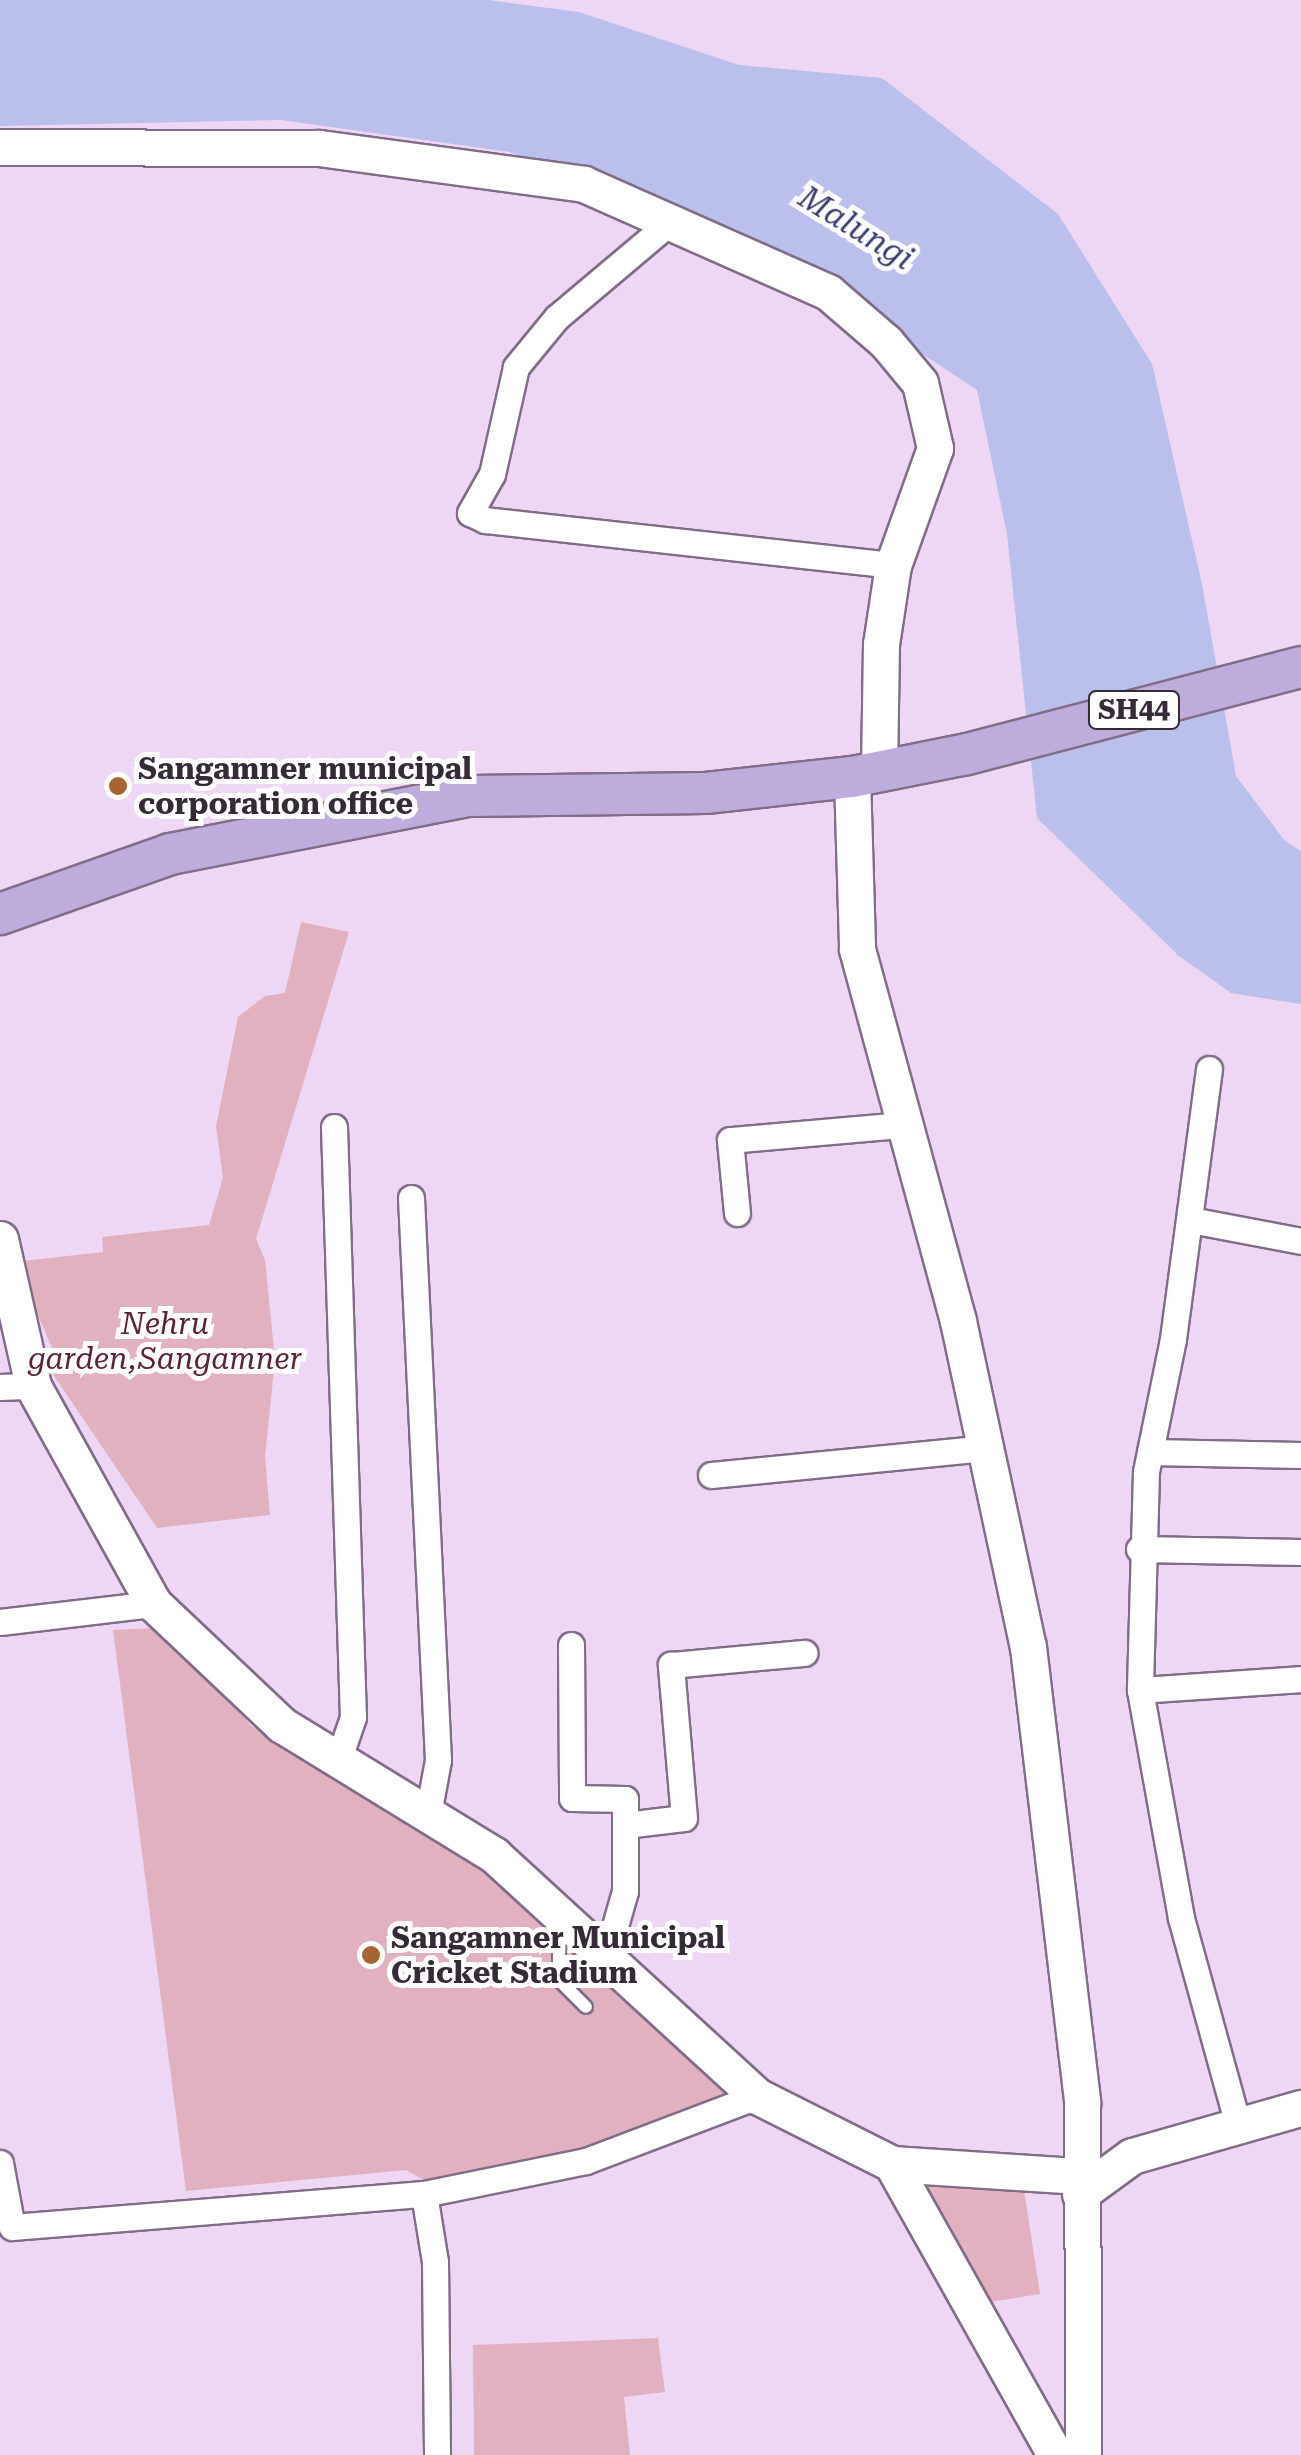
<!DOCTYPE html>
<style>
body{margin:0}
#map{position:relative;width:1301px;height:2455px;overflow:hidden;background:#eed7f4;font-family:"Roboto Serif",serif}
div>[style]{position:absolute}
.green>*{inset:0;background:#e1b1c0}
.water>*{inset:0;background:#babfeb}
.roads{filter:drop-shadow(2px 0 #816d87) drop-shadow(-2px 0 #816d87) drop-shadow(0 2px #816d87) drop-shadow(0 -2px #816d87)}
.lane>*{height:12px;margin:-6px;padding:0 6px;transform-origin:6px;border-radius:6px;background:#fff}
.street>*{height:25px;margin:-12.5px;padding:0 12.5px;transform-origin:12.5px;border-radius:12.5px;background:#fff}
.secondary>*{height:35px;margin:-17.5px;padding:0 17.5px;transform-origin:17.5px;border-radius:17.5px;background:#fff}
.primary>*{height:40px;margin:-20px;padding:0 20px;transform-origin:20px;border-radius:20px;background:#beaddc}
.dots>*{width:28px;height:28px;translate:-50% -50%;box-sizing:border-box;border:5px solid #fff;border-radius:50%}
span{translate:-50% -50%;white-space:nowrap;text-align:center;line-height:1.15;-webkit-text-stroke:10px #fff;paint-order:stroke}
.shield-label span{padding:2px 8px;background:#fff;border:2px solid;border-radius:8px;-webkit-text-stroke-width:0}
.shield-label{font-size:28px;color:#342b36;font-weight:700}
.poi-label{font-size:30px;color:#342b36;font-weight:700}
.left{translate:0 -50%;text-align:left}
.park-label{font-size:30px;color:#5c2039;font-style:italic}
.water-label{font-size:32px;color:#3a3c73;font-style:italic}
</style>
<div id="map">
<div class="green">
<div style="clip-path:polygon(301px 922px,349px 932px,256px 1239px,265px 1260px,275px 1360px,265px 1457px,270px 1515px,157px 1528px,48px 1367px,60px 1365px,14px 1262px,103px 1252px,102px 1237px,209px 1225px,223px 1178px,216px 1126px,238px 1017px,265px 996px,285px 993px)"></div>
<div style="clip-path:polygon(178px 1627px,250px 1725px,345px 1783px,434px 1826px,726px 2077px,727px 2104px,441px 2190px,406px 2170px,186px 2191px,113px 1630px)"></div>
<div style="clip-path:polygon(913px 2167px,1023px 2183px,1040px 2294px,984px 2303px)"></div>
<div style="clip-path:polygon(658px 2338px,665px 2392px,624px 2397px,630px 2455px,474px 2455px,473px 2345px)"></div>
</div>
<div class="water">
<div style="clip-path:polygon(0 0,488px 0,579px 12px,739px 65px,882px 78px,1058px 214px,1152px 364px,1202px 584px,1236px 776px,1285px 841px,1301px 851px,1301px 1004px,1231px 993px,1179px 956px,1037px 818px,1007px 534px,977px 390px,812px 281px,510px 152px,281px 120px,0 126px)"></div>
</div>
<div class="roads">
<div class="lane">
<div style="left:559px;top:1921px;width:59px;rotate:90deg"></div>
<div style="left:559px;top:1980px;width:38px;rotate:45deg"></div>
</div>
<div class="street">
<div style="left:670px;top:222px;width:148px;rotate:139.9deg"></div>
<div style="left:557px;top:317px;width:65px;rotate:129.4deg"></div>
<div style="left:516px;top:367px;width:110px;rotate:102.6deg"></div>
<div style="left:492px;top:474px;width:45px;rotate:119.4deg"></div>
<div style="left:470px;top:513px;width:17px;rotate:25deg"></div>
<div style="left:485px;top:520px;width:410px;rotate:6.3deg"></div>
<div style="left:1209px;top:1069px;width:272px;rotate:97.6deg"></div>
<div style="left:1173px;top:1339px;width:136px;rotate:101.5deg"></div>
<div style="left:1146px;top:1472px;width:218px;rotate:91.6deg"></div>
<div style="left:1140px;top:1690px;width:232px;rotate:79.8deg"></div>
<div style="left:1181px;top:1918px;width:211px;rotate:74.6deg"></div>
<div style="left:334px;top:1127px;width:590px;rotate:88.16deg"></div>
<div style="left:353px;top:1717px;width:46px;rotate:108.8deg"></div>
<div style="left:411px;top:1198px;width:563px;rotate:87.25deg"></div>
<div style="left:438px;top:1760px;width:55px;rotate:100.5deg"></div>
<div style="left:737px;top:1213px;width:73px;rotate:-95.5deg"></div>
<div style="left:730px;top:1140px;width:172px;rotate:-5deg"></div>
<div style="left:1191px;top:1220px;width:112px;rotate:10.8deg"></div>
<div style="left:0;top:1387px;width:33px;rotate:-2deg"></div>
<div style="left:1150px;top:1452px;width:151px;rotate:1.1deg"></div>
<div style="left:711px;top:1475px;width:278px;rotate:-5.6deg"></div>
<div style="left:1139px;top:1549px;width:162px;rotate:1.1deg"></div>
<div style="left:0;top:1622px;width:155px;rotate:-6.7deg"></div>
<div style="left:571px;top:1645px;width:153px;rotate:89.6deg"></div>
<div style="left:572px;top:1798px;width:53px;rotate:1.1deg"></div>
<div style="left:625px;top:1799px;width:92px;rotate:90deg"></div>
<div style="left:625px;top:1891px;width:73px;rotate:105.9deg"></div>
<div style="left:1140px;top:1690px;width:161px;rotate:-3.9deg"></div>
<div style="left:625px;top:1825px;width:59px;rotate:-6.8deg"></div>
<div style="left:684px;top:1818px;width:154px;rotate:-94.9deg"></div>
<div style="left:671px;top:1665px;width:134px;rotate:-5.2deg"></div>
<div style="left:0;top:2163px;width:65px;rotate:79.4deg"></div>
<div style="left:12px;top:2227px;width:413px;rotate:-4.6deg"></div>
<div style="left:424px;top:2194px;width:69px;rotate:80.8deg"></div>
<div style="left:435px;top:2262px;width:193px;rotate:89.4deg"></div>
<div style="left:424px;top:2194px;width:165px;rotate:-11.5deg"></div>
<div style="left:586px;top:2161px;width:183px;rotate:-20.8deg"></div>
</div>
<div class="secondary">
<div style="left:0;top:147px;width:319px;rotate:0.2deg"></div>
<div style="left:319px;top:148px;width:267px;rotate:7.7deg"></div>
<div style="left:584px;top:184px;width:267px;rotate:23.9deg"></div>
<div style="left:828px;top:292px;width:77px;rotate:40.8deg"></div>
<div style="left:886px;top:342px;width:53px;rotate:50.3deg"></div>
<div style="left:920px;top:383px;width:67px;rotate:77deg"></div>
<div style="left:935px;top:448px;width:124px;rotate:109.7deg"></div>
<div style="left:893px;top:565px;width:80px;rotate:98.6deg"></div>
<div style="left:881px;top:644px;width:127px;rotate:90.9deg"></div>
<div style="left:852px;top:777px;width:172px;rotate:88.3deg"></div>
<div style="left:857px;top:949px;width:385px;rotate:74.8deg"></div>
<div style="left:958px;top:1321px;width:333px;rotate:77.9deg"></div>
<div style="left:1028px;top:1647px;width:459px;rotate:83.2deg"></div>
<div style="left:1082px;top:2103px;width:352px;rotate:89.8deg"></div>
<div style="left:0;top:1239px;width:151px;rotate:77.3deg"></div>
<div style="left:33px;top:1386px;width:249px;rotate:61deg"></div>
<div style="left:154px;top:1604px;width:176px;rotate:43.4deg"></div>
<div style="left:282px;top:1725px;width:249px;rotate:31.5deg"></div>
<div style="left:494px;top:1855px;width:357px;rotate:42.5deg"></div>
<div style="left:757px;top:2096px;width:151px;rotate:26.7deg"></div>
<div style="left:892px;top:2164px;width:334px;rotate:60.7deg"></div>
<div style="left:892px;top:2164px;width:188px;rotate:3.7deg"></div>
<div style="left:1080px;top:2194px;width:64px;rotate:-36.2deg"></div>
<div style="left:1132px;top:2156px;width:176px;rotate:-15.9deg"></div>
</div>
<div class="primary">
<div style="left:0;top:914px;width:180px;rotate:-19.4deg"></div>
<div style="left:170px;top:854px;width:305px;rotate:-11deg"></div>
<div style="left:469px;top:796px;width:237px;rotate:-0.7deg"></div>
<div style="left:706px;top:793px;width:147px;rotate:-6.3deg"></div>
<div style="left:852px;top:777px;width:117px;rotate:-11.3deg"></div>
<div style="left:967px;top:754px;width:345px;rotate:-14.6deg"></div>
</div>
</div>
<div class="dots">
<div style="left:118px;top:786px;background:#a66430"></div>
<div style="left:371px;top:1955px;background:#a66430"></div>
</div>
<div class="shield-label">
<span style="left:1134px;top:710px">SH44</span>
</div>
<div class="poi-label">
<span class="left" style="left:138px;top:786px">Sangamner municipal<br>corporation office</span>
<span class="left" style="left:391px;top:1955px">Sangamner Municipal<br>Cricket Stadium</span>
</div>
<div class="park-label">
<span style="left:165px;top:1341px">Nehru<br>garden,Sangamner</span>
</div>
<div class="water-label">
<span style="left:856px;top:228px;rotate:32deg">Malungi</span>
</div>
</div>
